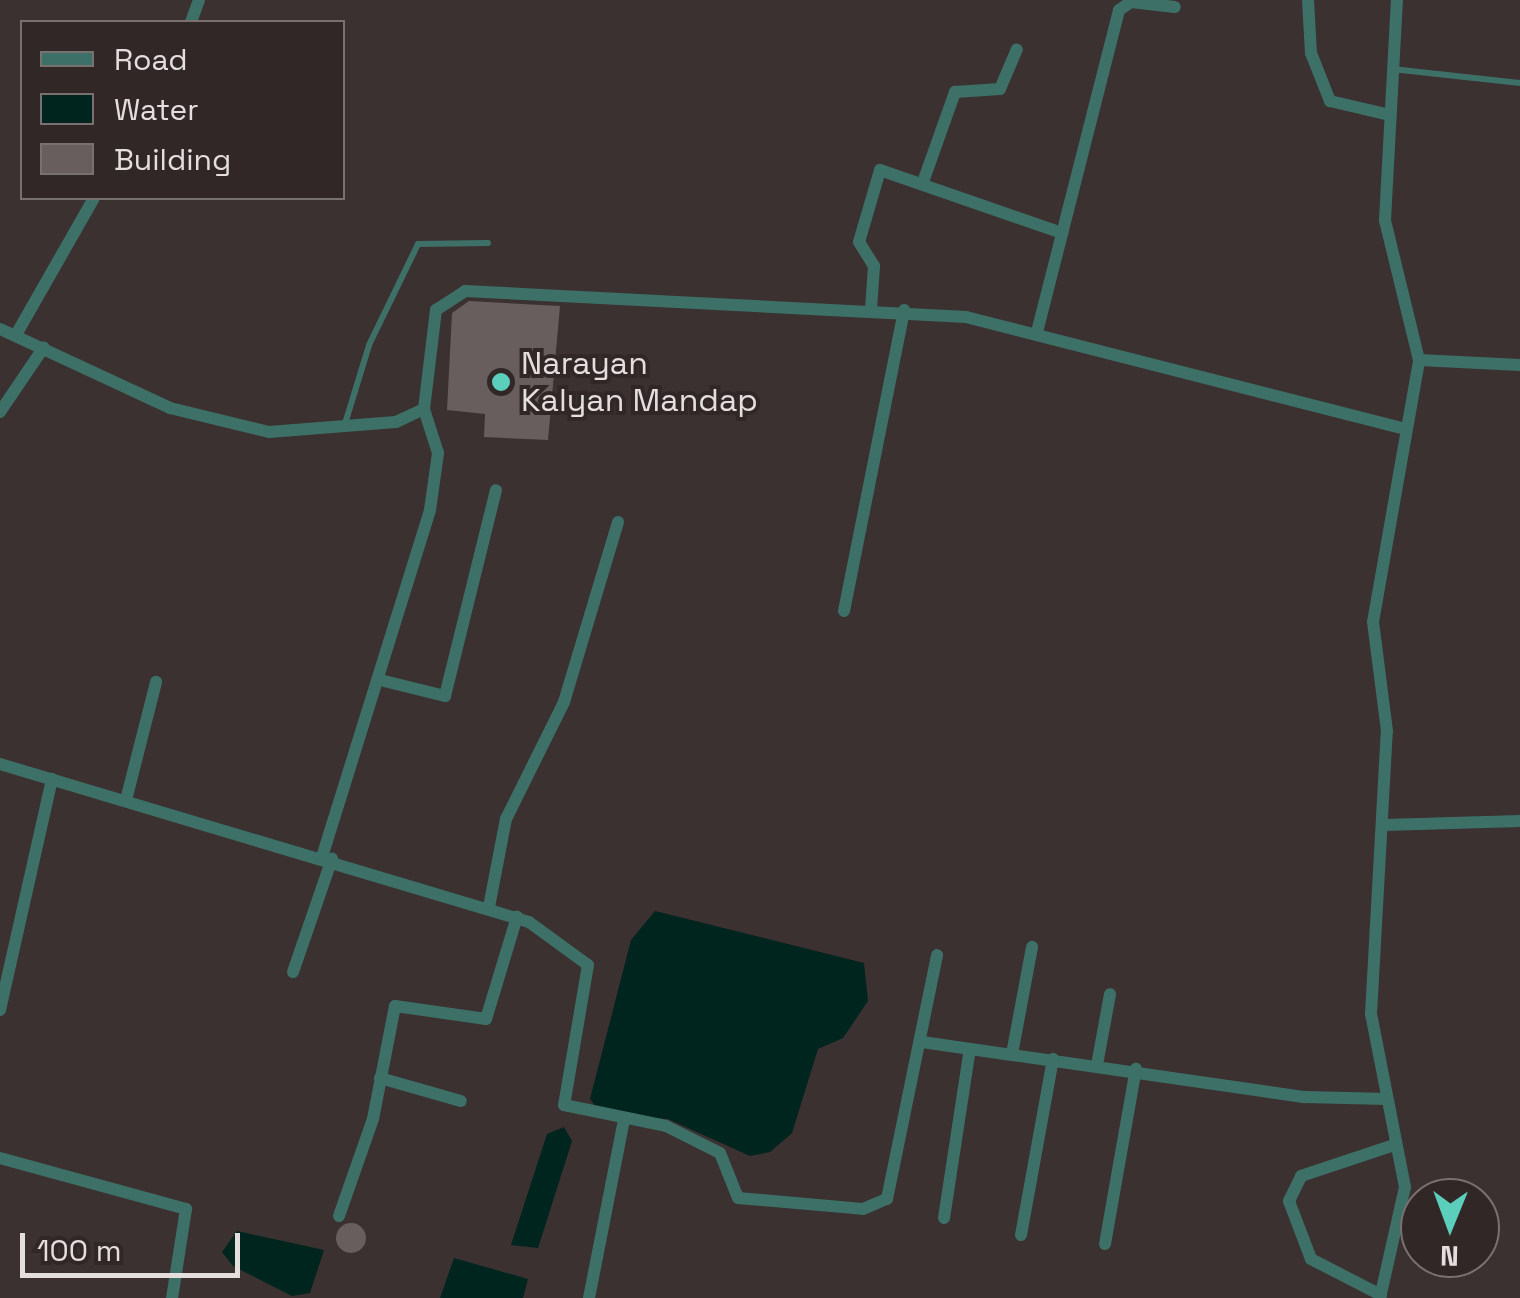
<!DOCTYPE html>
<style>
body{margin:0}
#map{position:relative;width:1520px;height:1298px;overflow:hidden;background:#3b3131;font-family:"Space Grotesk",sans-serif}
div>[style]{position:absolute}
.water>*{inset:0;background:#00251f}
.building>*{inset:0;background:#695e5e}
.round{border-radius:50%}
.lane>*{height:6px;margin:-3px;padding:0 3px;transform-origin:3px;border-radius:3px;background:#3d7168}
.street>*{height:12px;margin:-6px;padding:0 6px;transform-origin:6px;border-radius:6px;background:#3d7168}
.dots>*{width:28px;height:28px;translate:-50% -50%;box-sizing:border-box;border:5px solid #312727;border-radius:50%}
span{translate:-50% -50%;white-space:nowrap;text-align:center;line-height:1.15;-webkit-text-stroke:8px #312727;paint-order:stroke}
.poi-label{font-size:32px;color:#e4dede}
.left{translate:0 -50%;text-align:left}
.legend{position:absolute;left:20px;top:20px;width:325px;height:180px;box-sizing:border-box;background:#312727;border:2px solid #797070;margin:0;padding:12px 18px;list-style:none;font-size:30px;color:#e4dede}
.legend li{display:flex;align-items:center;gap:20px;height:50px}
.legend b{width:50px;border:2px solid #797070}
.north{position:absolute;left:1400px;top:1178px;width:100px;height:100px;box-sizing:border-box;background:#312727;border:2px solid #797070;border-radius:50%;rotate:181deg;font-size:28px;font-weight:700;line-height:40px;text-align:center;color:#e4dede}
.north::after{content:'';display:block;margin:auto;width:35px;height:45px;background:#5bcebc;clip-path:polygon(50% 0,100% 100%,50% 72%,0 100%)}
.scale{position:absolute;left:20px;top:1233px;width:220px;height:45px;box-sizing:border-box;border:5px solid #e4dede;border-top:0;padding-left:12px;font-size:30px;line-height:35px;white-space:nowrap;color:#e4dede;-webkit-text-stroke:8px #312727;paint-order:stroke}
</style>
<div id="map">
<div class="water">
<div style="clip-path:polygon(655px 911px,864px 963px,868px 1001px,843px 1038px,818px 1049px,792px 1133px,770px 1152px,750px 1156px,668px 1119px,602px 1115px,590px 1099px,631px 940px)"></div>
<div style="clip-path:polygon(564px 1127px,572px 1141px,538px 1248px,511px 1245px,547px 1134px)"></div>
<div style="clip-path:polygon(237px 1231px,324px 1250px,310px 1293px,292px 1296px,233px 1266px,222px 1252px)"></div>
<div style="clip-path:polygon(454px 1258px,528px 1279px,523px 1298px,440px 1298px)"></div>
</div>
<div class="building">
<div style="clip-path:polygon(469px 301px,560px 306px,548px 440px,484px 437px,485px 414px,447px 410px,452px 313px)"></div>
<div class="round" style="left:336px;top:1223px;width:30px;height:30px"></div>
</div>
<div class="lane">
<div style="left:1392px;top:69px;width:129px;rotate:6.2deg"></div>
<div style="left:344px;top:427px;width:86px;rotate:-73deg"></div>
<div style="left:369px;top:345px;width:112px;rotate:-64.1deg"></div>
<div style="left:418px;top:244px;width:70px;rotate:-0.8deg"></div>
</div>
<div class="street">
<div style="left:1308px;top:0;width:53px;rotate:86.8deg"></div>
<div style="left:1311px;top:53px;width:52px;rotate:68.4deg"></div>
<div style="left:1330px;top:101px;width:62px;rotate:13.1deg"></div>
<div style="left:191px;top:22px;width:23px;rotate:-70deg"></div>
<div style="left:923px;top:182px;width:96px;rotate:-70.4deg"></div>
<div style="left:955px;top:92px;width:45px;rotate:-3.8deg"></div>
<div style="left:1000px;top:89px;width:43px;rotate:-67deg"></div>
<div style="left:871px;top:309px;width:43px;rotate:-86deg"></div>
<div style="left:874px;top:266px;width:28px;rotate:-122deg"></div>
<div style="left:859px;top:242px;width:75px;rotate:-73.7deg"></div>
<div style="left:880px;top:170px;width:193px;rotate:19.1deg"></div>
<div style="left:0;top:329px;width:187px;rotate:24.9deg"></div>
<div style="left:170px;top:408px;width:102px;rotate:13.6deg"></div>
<div style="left:269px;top:432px;width:127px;rotate:-4.5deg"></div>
<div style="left:396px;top:422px;width:31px;rotate:-25deg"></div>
<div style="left:424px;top:409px;width:100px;rotate:-83.1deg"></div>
<div style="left:436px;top:310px;width:35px;rotate:-33deg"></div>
<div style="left:465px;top:291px;width:502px;rotate:2.97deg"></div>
<div style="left:966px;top:317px;width:452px;rotate:14.3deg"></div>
<div style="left:1037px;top:332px;width:332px;rotate:-75.7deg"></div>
<div style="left:1119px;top:10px;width:14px;rotate:-34deg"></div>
<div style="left:1131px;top:2px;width:44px;rotate:6.5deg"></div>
<div style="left:17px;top:333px;width:155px;rotate:-60.3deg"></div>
<div style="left:1419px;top:360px;width:101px;rotate:2.8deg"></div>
<div style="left:0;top:412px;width:78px;rotate:-55.9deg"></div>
<div style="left:844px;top:611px;width:307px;rotate:-78.7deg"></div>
<div style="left:380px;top:680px;width:67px;rotate:13.8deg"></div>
<div style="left:445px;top:696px;width:212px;rotate:-76.1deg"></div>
<div style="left:0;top:764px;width:552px;rotate:16.63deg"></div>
<div style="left:529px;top:922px;width:73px;rotate:36.1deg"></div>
<div style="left:588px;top:965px;width:142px;rotate:99.7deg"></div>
<div style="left:564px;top:1105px;width:104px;rotate:11.6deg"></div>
<div style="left:666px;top:1126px;width:60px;rotate:26.6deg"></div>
<div style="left:720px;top:1153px;width:48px;rotate:68.2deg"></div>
<div style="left:738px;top:1198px;width:125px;rotate:5deg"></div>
<div style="left:863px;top:1209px;width:26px;rotate:-23deg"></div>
<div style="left:887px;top:1199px;width:249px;rotate:-78.4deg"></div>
<div style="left:126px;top:800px;width:122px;rotate:-75.7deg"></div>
<div style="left:1384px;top:825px;width:136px;rotate:-1.7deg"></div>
<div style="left:322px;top:857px;width:363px;rotate:-72.7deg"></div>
<div style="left:430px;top:510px;width:58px;rotate:-82deg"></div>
<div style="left:438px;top:453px;width:46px;rotate:-107.7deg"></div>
<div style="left:489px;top:907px;width:90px;rotate:-79.1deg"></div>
<div style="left:506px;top:819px;width:131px;rotate:-63.6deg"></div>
<div style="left:564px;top:702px;width:188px;rotate:-73.3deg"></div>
<div style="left:293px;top:972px;width:120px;rotate:-71deg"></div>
<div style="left:0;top:1010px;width:237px;rotate:-77.3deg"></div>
<div style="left:922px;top:1042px;width:387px;rotate:8.2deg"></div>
<div style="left:1305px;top:1097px;width:82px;rotate:1.4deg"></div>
<div style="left:1012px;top:1054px;width:109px;rotate:-79.4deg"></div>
<div style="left:1097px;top:1065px;width:72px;rotate:-79.6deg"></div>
<div style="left:380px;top:1078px;width:84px;rotate:15.9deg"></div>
<div style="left:0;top:1158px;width:193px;rotate:15.3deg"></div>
<div style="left:186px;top:1209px;width:90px;rotate:98.9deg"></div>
<div style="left:339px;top:1216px;width:103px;rotate:-70.7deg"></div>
<div style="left:373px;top:1119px;width:115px;rotate:-79deg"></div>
<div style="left:395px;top:1006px;width:92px;rotate:8.1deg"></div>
<div style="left:486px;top:1019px;width:107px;rotate:-73.1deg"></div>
<div style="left:944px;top:1218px;width:171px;rotate:-81.3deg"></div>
<div style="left:1021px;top:1235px;width:179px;rotate:-79.7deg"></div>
<div style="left:1105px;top:1244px;width:178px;rotate:-80deg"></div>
<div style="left:1381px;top:1295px;width:79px;rotate:-152.8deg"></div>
<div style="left:1311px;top:1259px;width:62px;rotate:-110.8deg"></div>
<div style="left:1289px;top:1201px;width:28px;rotate:-64deg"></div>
<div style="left:1301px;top:1176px;width:95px;rotate:-18.4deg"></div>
<div style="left:589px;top:1298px;width:181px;rotate:-78.9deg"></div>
<div style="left:1380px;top:1298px;width:114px;rotate:-77.3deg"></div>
<div style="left:1405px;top:1187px;width:176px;rotate:-101.1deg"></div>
<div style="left:1371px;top:1014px;width:283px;rotate:-86.8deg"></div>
<div style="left:1387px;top:731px;width:110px;rotate:-97.3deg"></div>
<div style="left:1373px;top:622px;width:266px;rotate:-80deg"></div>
<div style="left:1419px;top:360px;width:144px;rotate:-103.7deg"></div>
<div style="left:1385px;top:220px;width:220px;rotate:-86.9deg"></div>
</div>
<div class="dots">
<div style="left:501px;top:382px;background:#5bcebc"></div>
</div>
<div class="poi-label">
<span class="left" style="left:521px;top:382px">Narayan<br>Kalyan Mandap</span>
</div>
<ul class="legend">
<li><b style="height:12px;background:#3d7168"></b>Road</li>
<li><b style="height:28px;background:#00251f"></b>Water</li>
<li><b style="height:28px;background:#695e5e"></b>Building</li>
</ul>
<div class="north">N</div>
<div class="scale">100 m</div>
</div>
